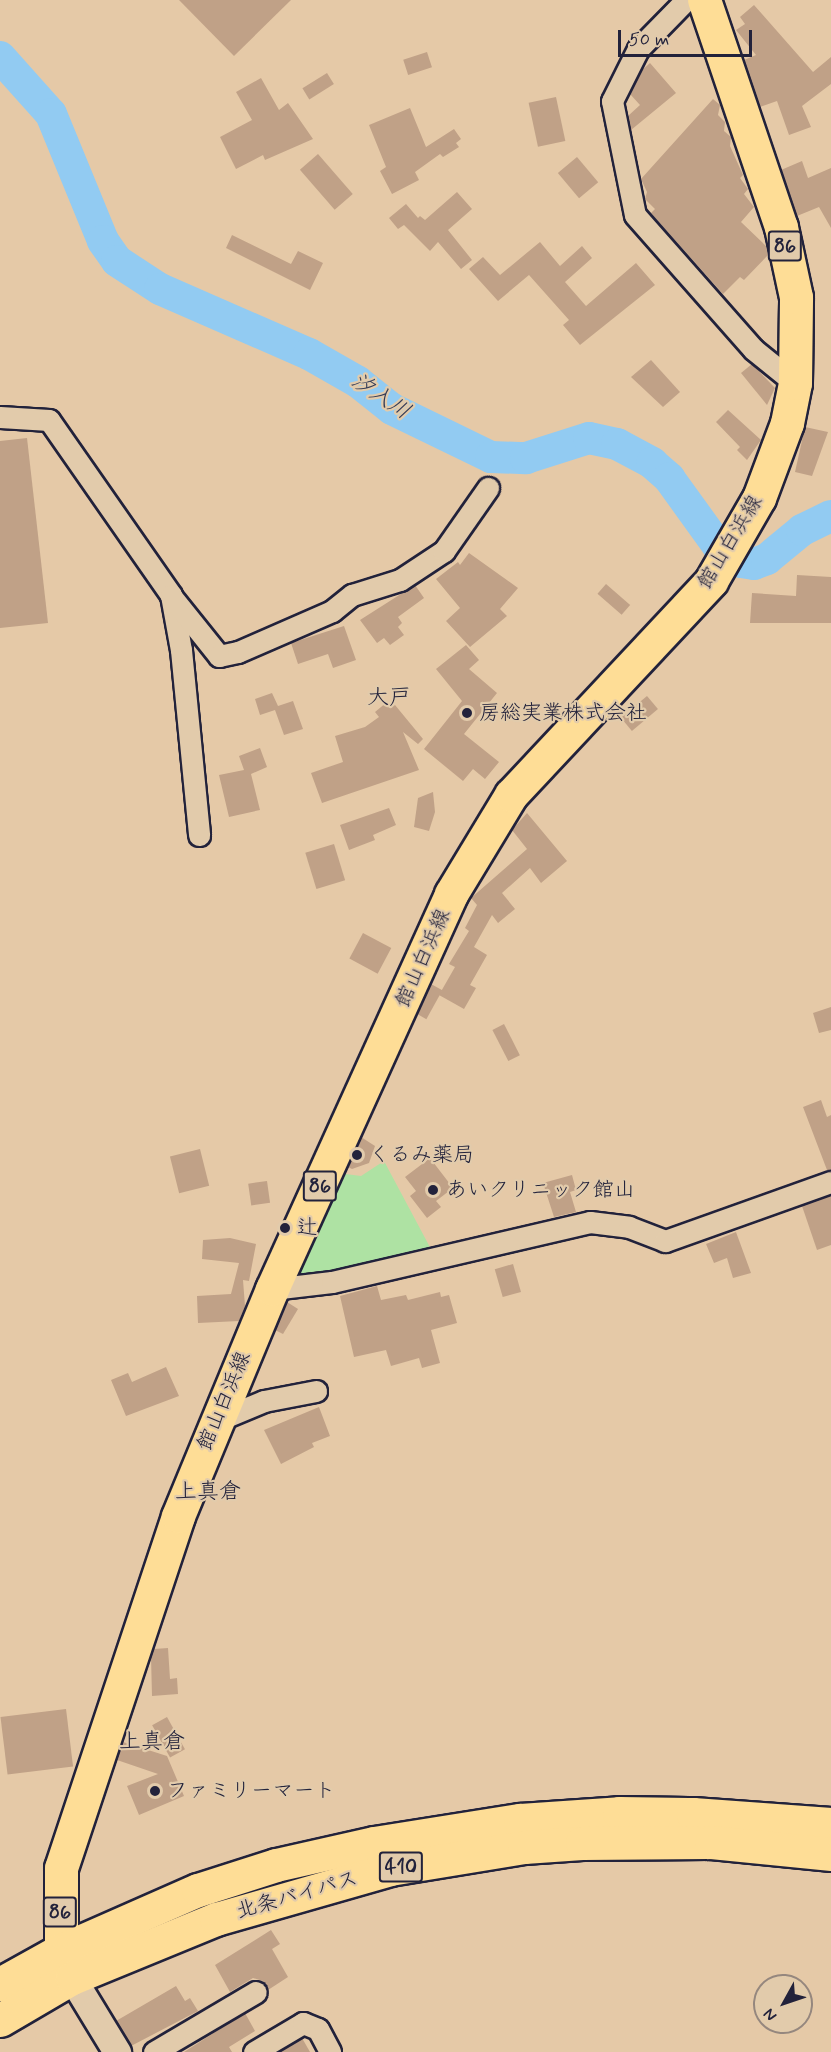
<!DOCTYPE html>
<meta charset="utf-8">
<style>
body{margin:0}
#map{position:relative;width:831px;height:2052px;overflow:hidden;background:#e5c9a7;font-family:Mynerve,"Klee One",sans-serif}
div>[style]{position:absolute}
.green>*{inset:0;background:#aee2a3}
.river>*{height:32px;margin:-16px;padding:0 16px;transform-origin:16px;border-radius:16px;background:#92cbf2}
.building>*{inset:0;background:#c0a187;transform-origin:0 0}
.roads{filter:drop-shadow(2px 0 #22223b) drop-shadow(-2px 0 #22223b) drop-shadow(0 2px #22223b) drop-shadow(0 -2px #22223b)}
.minor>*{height:21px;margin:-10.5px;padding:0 10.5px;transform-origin:10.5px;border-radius:10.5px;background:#e2cbab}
.tertiary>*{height:27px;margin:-13.5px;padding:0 13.5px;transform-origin:13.5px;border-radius:13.5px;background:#e2cbab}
.primary>*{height:33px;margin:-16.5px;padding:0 16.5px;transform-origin:16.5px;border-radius:16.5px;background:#fedd96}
.trunk>*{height:33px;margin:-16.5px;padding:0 16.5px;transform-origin:16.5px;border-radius:16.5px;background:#fedd96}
.dots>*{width:16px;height:16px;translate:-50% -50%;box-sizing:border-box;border:3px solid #e2cbab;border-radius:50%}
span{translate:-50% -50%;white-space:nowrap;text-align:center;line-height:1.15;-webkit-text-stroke:4.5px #e2cbab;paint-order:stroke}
.shield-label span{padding:2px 4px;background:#e2cbab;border:2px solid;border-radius:4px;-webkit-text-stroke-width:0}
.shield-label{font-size:20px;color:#22223b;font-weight:700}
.street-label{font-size:21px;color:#22223b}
.poi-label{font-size:21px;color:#22223b}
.left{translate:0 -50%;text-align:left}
.water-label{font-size:22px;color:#333b56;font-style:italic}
.neighbourhood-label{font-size:22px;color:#22223b}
.north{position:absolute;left:753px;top:1974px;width:60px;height:60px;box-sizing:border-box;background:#e2cbab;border:2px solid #95877e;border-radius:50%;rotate:230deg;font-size:16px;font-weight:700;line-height:24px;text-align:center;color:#22223b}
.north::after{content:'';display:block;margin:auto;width:21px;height:27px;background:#22223b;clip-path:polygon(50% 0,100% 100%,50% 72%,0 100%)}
.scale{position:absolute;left:618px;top:30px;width:134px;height:27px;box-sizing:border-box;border:3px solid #22223b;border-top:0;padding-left:8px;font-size:18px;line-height:21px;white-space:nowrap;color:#22223b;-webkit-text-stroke:4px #e2cbab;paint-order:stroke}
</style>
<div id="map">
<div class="green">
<div style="clip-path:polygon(384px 1161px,432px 1251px,384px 1263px,290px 1279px,338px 1173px,361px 1176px)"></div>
</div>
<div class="river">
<div style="left:0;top:57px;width:76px;rotate:48.2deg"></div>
<div style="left:51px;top:114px;width:137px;rotate:67.7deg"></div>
<div style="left:103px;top:241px;width:24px;rotate:55deg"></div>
<div style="left:117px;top:261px;width:51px;rotate:33.1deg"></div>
<div style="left:160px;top:289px;width:163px;rotate:23.6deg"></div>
<div style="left:309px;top:354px;width:56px;rotate:29.7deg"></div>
<div style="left:358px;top:382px;width:43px;rotate:38.5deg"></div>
<div style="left:392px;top:409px;width:110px;rotate:25.9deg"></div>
<div style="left:491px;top:457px;width:35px;rotate:2deg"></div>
<div style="left:526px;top:458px;width:66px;rotate:-17.6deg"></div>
<div style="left:589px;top:438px;width:29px;rotate:12deg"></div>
<div style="left:617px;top:444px;width:40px;rotate:28deg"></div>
<div style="left:652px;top:463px;width:23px;rotate:41deg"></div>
<div style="left:669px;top:478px;width:84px;rotate:54.2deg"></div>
<div style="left:718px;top:546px;width:28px;rotate:35deg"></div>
<div style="left:741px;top:562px;width:13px;rotate:9deg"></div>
<div style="left:754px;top:564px;width:14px;rotate:-21deg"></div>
<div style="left:767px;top:559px;width:45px;rotate:-39.6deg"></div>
<div style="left:802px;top:530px;width:32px;rotate:-26deg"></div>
</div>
<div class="building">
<div style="clip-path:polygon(179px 0,291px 0,234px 56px)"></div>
<div style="clip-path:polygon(754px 5px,813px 72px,831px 57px,831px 84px,802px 106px,811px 127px,789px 135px,777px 101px,760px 107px,744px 60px,756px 55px,736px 30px,745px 24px,740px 17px)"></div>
<div style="left:427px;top:52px;width:16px;height:25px;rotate:72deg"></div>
<div style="clip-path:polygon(650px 63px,676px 93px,631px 130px,628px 116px,640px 105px,630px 94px,641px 71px)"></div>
<div style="left:327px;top:73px;width:13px;height:29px;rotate:58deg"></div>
<div style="clip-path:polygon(261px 78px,279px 110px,288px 103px,313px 139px,265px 160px,263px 155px,236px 169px,220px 137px,252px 120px,236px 92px)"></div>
<div style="left:556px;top:97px;width:45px;height:28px;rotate:78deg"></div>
<div style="clip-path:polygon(713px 99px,720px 105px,718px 115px,725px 122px,724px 131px,731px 137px,730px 146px,743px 175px,740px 178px,748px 189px,744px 194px,754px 207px,741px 222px,766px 246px,768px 255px,744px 280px,740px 277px,723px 294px,651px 213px,655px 209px,645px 199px,647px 192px,641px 179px)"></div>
<div style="clip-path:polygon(410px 108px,426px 147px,454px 129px,461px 139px,456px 143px,459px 147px,443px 157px,440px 154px,415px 172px,419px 180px,392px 194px,380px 171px,386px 167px,369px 125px)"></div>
<div style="left:318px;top:154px;width:53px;height:24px;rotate:49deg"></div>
<div style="left:577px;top:157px;width:33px;height:25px;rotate:50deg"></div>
<div style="clip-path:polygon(802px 161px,808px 178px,831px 168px,831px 228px,819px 207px,797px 216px,781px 170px)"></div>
<div style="clip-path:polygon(457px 192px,472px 209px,448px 230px,472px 260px,461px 269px,438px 242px,430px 251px,404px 225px,398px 229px,389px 218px,406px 204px,418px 218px,420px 216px,425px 220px)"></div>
<div style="clip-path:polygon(232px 235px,291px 264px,298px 251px,323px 263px,310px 290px,226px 248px)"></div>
<div style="clip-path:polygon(540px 242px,560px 266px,582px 246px,592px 258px,565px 282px,586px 306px,636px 263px,655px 285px,580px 345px,563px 325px,569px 320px,529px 275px,498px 301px,469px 269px,483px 257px,500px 275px)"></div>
<div style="clip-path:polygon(651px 360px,680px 392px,663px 407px,631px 377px)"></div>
<div style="clip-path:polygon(752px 364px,775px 388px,767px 405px,741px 373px)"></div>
<div style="clip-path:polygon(728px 410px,761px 440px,747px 460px,737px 450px,740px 447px,716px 422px)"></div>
<div style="clip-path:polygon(805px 427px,828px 432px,812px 476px,795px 472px)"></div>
<div style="clip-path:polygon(27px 438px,48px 623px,0 628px,0 441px)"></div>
<div style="clip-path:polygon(469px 553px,518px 588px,500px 609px,507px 616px,470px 647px,446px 621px,460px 608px,436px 579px,458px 562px,460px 565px)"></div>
<div style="clip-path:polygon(797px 575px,831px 577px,831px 623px,750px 623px,752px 593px,796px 596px)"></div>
<div style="left:606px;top:584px;width:32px;height:13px;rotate:41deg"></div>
<div style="clip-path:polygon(415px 585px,424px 598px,398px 617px,402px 623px,398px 627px,404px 635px,390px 645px,384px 638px,377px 643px,360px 620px)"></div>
<div style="clip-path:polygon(344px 626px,356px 660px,333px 668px,328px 654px,298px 664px,291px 643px)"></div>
<div style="clip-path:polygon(466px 645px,479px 660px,469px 669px,497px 693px,464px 734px,499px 762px,485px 779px,473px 769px,463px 781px,424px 749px,462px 701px,436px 669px)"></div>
<div style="clip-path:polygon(272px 693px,278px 706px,293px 701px,303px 729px,284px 735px,275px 710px,260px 715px,255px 699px)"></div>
<div style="left:647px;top:696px;width:17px;height:34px;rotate:50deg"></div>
<div style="clip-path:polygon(387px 702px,392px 707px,395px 705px,423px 739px,418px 744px,403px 732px,419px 770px,322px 803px,311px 773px,343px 762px,335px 736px,365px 727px,379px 717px,375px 712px)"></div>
<div style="clip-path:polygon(260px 748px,267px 767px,251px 774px,260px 810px,229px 817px,219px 775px,244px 770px,239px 756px)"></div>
<div style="clip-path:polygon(433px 792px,435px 812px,429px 831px,414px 827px,418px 798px)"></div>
<div style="clip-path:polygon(389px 808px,396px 825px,373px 835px,375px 840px,349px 850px,340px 825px)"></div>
<div style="clip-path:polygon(527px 813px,567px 861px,541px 883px,530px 868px,502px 893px,515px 909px,498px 923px,492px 915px,474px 947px,487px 955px,470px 985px,476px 988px,464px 1009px,439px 995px,455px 967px,449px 964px,469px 931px,465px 928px,477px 905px,471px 898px,527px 849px,512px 830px)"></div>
<div style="left:334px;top:844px;width:38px;height:30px;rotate:73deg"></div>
<div style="left:363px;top:933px;width:32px;height:29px;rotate:28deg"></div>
<div style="left:431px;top:984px;width:13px;height:33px;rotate:29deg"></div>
<div style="clip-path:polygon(831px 1007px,831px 1030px,819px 1033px,813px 1013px)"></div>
<div style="left:504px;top:1024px;width:35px;height:13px;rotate:63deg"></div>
<div style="clip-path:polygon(821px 1100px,827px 1117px,831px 1115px,831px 1170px,827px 1170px,803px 1107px)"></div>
<div style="clip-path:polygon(361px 1137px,375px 1146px,369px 1163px,352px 1169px,348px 1167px)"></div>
<div style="left:200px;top:1149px;width:38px;height:31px;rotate:76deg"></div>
<div style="clip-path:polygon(430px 1158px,453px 1188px,436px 1201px,441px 1207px,427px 1218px,410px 1196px,416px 1191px,405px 1177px)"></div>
<div style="clip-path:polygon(572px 1175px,576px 1190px,570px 1192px,576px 1212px,554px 1217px,543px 1183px)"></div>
<div style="left:267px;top:1181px;width:22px;height:19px;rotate:82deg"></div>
<div style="clip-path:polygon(831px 1196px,831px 1245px,817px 1250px,802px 1206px)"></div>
<div style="clip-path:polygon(736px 1232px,751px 1273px,733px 1278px,727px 1258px,714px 1263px,706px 1244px)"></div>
<div style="clip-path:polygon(230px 1238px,256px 1244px,249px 1281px,243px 1280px,245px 1306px,239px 1321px,198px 1323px,197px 1296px,231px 1294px,239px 1263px,202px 1259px,203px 1240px)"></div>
<div style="left:513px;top:1264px;width:29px;height:19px;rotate:74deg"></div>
<div style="clip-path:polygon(377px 1286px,381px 1300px,406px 1295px,408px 1300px,440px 1292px,441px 1297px,449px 1295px,457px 1323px,431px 1330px,440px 1363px,422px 1368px,419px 1358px,391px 1366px,386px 1350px,354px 1357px,340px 1296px)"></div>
<div style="clip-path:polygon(287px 1302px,298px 1309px,283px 1334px,275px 1330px)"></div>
<div style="clip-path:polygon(166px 1367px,179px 1396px,126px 1416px,111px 1380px,128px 1373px,132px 1382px)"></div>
<div style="clip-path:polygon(319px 1407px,330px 1436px,312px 1443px,314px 1447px,281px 1464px,264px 1430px)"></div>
<div style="clip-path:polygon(168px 1648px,170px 1679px,177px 1678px,178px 1694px,152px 1696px,151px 1657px,154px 1649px)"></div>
<div style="left:66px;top:1709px;width:58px;height:66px;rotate:83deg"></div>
<div style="left:167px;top:1717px;width:37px;height:17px;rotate:61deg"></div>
<div style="clip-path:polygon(123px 1742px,167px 1756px,184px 1796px,139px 1815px,127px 1786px,158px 1774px,117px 1760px)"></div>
<div style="clip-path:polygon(271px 1930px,280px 1944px,272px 1949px,288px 1977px,268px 1990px,263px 1981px,253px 1978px,230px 1992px,215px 1965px)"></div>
<div style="clip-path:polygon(176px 1986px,185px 2001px,190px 1998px,198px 2011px,131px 2046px,116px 2021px)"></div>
<div style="clip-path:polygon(245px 2013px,255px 2031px,229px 2047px,232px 2052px,184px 2052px)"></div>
<div style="clip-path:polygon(302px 2038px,310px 2052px,279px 2052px)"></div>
</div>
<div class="roads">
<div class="minor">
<div style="left:686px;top:0;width:69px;rotate:134.4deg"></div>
<div style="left:638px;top:49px;width:58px;rotate:116.6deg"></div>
<div style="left:612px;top:101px;width:116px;rotate:78.6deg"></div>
<div style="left:635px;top:215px;width:179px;rotate:48.6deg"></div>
<div style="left:753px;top:349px;width:54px;rotate:39deg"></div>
<div style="left:0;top:417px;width:49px;rotate:3.5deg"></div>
<div style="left:49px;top:420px;width:213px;rotate:55.1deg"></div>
<div style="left:171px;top:595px;width:56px;rotate:79.7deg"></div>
<div style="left:181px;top:650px;width:186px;rotate:84.4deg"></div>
<div style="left:171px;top:596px;width:77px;rotate:51.3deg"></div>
<div style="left:219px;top:656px;width:19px;rotate:-12deg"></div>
<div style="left:238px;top:652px;width:103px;rotate:-23.6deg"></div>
<div style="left:332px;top:611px;width:26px;rotate:-39deg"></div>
<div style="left:352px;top:595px;width:50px;rotate:-17.4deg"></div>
<div style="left:400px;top:580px;width:53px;rotate:-33.4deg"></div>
<div style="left:444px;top:551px;width:77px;rotate:-55.1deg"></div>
<div style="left:272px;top:1289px;width:60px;rotate:-6.7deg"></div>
<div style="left:332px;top:1282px;width:265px;rotate:-13.1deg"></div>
<div style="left:590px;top:1222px;width:39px;rotate:7deg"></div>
<div style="left:629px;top:1227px;width:39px;rotate:21deg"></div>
<div style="left:665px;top:1241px;width:176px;rotate:-19.6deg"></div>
<div style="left:216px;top:1421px;width:52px;rotate:-22.6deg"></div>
<div style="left:264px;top:1401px;width:53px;rotate:-10.9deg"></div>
<div style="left:154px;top:2052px;width:118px;rotate:-30.5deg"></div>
<div style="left:254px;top:2052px;width:57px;rotate:-30.6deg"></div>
<div style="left:303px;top:2023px;width:16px;rotate:22deg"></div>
<div style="left:318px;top:2029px;width:26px;rotate:62deg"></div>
</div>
<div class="tertiary">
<div style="left:72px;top:1978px;width:87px;rotate:58.7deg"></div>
</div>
<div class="primary">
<div style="left:71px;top:1975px;width:27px;rotate:-112deg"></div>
<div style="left:61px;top:1950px;width:82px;rotate:-90deg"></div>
<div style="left:61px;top:1868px;width:371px;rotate:-71.6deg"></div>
<div style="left:178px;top:1516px;width:246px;rotate:-67.5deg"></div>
<div style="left:272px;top:1289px;width:434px;rotate:-65.6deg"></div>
<div style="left:451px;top:894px;width:116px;rotate:-58.8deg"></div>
<div style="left:511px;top:795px;width:293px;rotate:-46.9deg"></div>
<div style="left:711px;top:581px;width:96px;rotate:-60deg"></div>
<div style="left:759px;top:498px;width:80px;rotate:-69.5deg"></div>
<div style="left:787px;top:423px;width:41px;rotate:-78.7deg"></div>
<div style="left:795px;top:383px;width:86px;rotate:-89.3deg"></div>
<div style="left:796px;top:297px;width:72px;rotate:-102.1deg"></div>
<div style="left:781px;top:227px;width:240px;rotate:-108.7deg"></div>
</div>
<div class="trunk">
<div style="left:0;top:1984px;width:70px;rotate:-29.1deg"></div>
<div style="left:61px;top:1950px;width:150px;rotate:-23.7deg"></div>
<div style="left:198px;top:1890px;width:82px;rotate:-17.8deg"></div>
<div style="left:276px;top:1865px;width:100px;rotate:-12.7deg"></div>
<div style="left:374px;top:1843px;width:148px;rotate:-9deg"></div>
<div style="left:520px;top:1820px;width:99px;rotate:-4deg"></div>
<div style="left:619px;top:1813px;width:74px;rotate:0.8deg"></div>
<div style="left:693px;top:1814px;width:138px;rotate:4.1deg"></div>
<div style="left:0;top:2020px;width:83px;rotate:-30.3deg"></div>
<div style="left:72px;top:1978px;width:156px;rotate:-22.3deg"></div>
<div style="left:216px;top:1919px;width:181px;rotate:-16deg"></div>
<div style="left:390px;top:1869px;width:136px;rotate:-9.3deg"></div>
<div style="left:524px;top:1847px;width:58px;rotate:-3.9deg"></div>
<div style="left:582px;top:1843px;width:129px;rotate:-0.4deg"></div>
<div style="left:711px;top:1842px;width:121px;rotate:5.7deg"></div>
</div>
</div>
<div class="dots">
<div style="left:467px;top:713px;background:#22223b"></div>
<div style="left:357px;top:1155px;background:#22223b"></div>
<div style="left:433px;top:1190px;background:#22223b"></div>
<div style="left:285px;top:1228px;background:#22223b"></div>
<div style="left:155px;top:1791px;background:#22223b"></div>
</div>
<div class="shield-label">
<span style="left:785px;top:246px">86</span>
<span style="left:320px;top:1186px">86</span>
<span style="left:401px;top:1867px">410</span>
<span style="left:60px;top:1912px">86</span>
</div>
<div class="street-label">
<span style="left:730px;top:542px;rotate:-59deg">館山白浜線</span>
<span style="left:423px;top:958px;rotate:-66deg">館山白浜線</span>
<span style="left:224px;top:1401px;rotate:-67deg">館山白浜線</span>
<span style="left:297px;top:1895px;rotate:-16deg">北条バイパス</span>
</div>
<div class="poi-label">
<span class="left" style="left:479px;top:713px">房総実業株式会社</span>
<span class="left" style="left:369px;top:1155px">くるみ薬局</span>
<span class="left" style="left:446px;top:1190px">あいクリニック館山</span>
<span class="left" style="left:297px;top:1228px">辻</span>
<span class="left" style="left:167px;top:1791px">ファミリーマート</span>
</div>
<div class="water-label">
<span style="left:380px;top:397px;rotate:33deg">汐入川</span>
</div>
<div class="neighbourhood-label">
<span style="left:389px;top:699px">大戸</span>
<span style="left:208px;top:1493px">上真倉</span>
<span style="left:152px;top:1743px">上真倉</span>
</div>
<div class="north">N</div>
<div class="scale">50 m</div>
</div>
